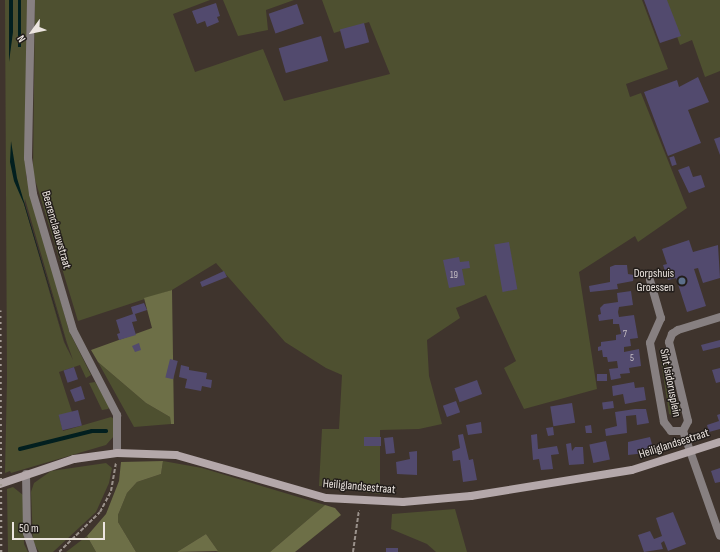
<!DOCTYPE html>
<style>
body{margin:0}
#map{position:relative;width:720px;height:552px;overflow:hidden;background:#3f342d;font-family:"Sofia Sans Condensed",sans-serif}
div>[style]{position:absolute}
.green>*{inset:0;background:#4e5030}
.forest>*{inset:0;background:#6d6f47}
.water>*{inset:0;background:#021f1f;transform-origin:0 0}
.stream>*{height:3.5px;margin:-1.75px;padding:0 1.75px;transform-origin:1.75px;border-radius:1.75px;background:#021f1f}
.building>*{inset:0;background:#524a6e;transform-origin:0 0}
.path>*{height:2px;margin-top:-1px;transform-origin:0;background:repeating-linear-gradient(90deg,#9a918b 0 4px,transparent 0 6px)}
.street>*{height:8px;margin:-4px;padding:0 4px;transform-origin:4px;border-radius:4px;background:#878081}
.secondary>*{height:8px;margin:-4px;padding:0 4px;transform-origin:4px;border-radius:4px;background:#b4a8aa}
.rail>*{height:3px;margin-top:-1.5px;transform-origin:0;background:repeating-linear-gradient(90deg,#a39a94 0 2px,transparent 0 6px)}
.dots>*{width:11px;height:11px;translate:-50% -50%;box-sizing:border-box;border:2px solid #221d1a;border-radius:50%}
span{translate:-50% -50%;white-space:nowrap;text-align:center;line-height:1.15;-webkit-text-stroke:3px #221d1a;paint-order:stroke}
.number-label{font-size:10px;color:#c6bec4}
.number-label span{-webkit-text-stroke-width:0}
.street-label{font-size:12px;color:#ece5e0}
.poi-label{font-size:12px;color:#ece5e0}
.right{translate:-100% -50%;text-align:right}
.north{position:absolute;left:12px;top:12px;width:40px;height:40px;-webkit-text-stroke:3px #221d1a;paint-order:stroke;rotate:237deg;font-size:11px;font-weight:700;line-height:16px;text-align:center;color:#ece5e0}
.north::after{content:'';display:block;margin:auto;width:14px;height:18px;background:#ece5e0;clip-path:polygon(50% 0,100% 100%,50% 72%,0 100%)}
.scale{position:absolute;left:12px;top:522px;width:93px;height:18px;box-sizing:border-box;border:2px solid #ece5e0;border-top:0;padding-left:5px;font-size:12px;line-height:14px;white-space:nowrap;color:#ece5e0;-webkit-text-stroke:3px #221d1a;paint-order:stroke}
</style>
<div id="map">
<div class="green">
<div style="clip-path:polygon(evenodd,5px 0,27px 0,26px 176px,69px 331px,91px 375px,86px 378px,80px 365px,59px 372px,72px 412px,59px 416px,63px 431px,111px 417px,114px 419px,114px 436px,106px 445px,11px 473px,10px 471px,5px 473px,7px 380px,5px 0,25px 199px,67px 343px,73px 360px,64px 342px,24px 204px,25px 199px)"></div>
<div style="clip-path:polygon(35px 0,210px 0,173px 14px,195px 72px,263px 49px,284px 101px,390px 74px,369px 22px,334px 33px,322px 0,642px 0,668px 69px,626px 84px,630px 97px,641px 93px,687px 208px,638px 242px,635px 236px,579px 272px,597px 389px,524px 409px,504px 368px,516px 361px,486px 295px,456px 308px,460px 318px,427px 340px,429px 376px,442px 424px,419px 429px,380px 430px,380px 494px,319px 486px,322px 429px,339px 429px,342px 375px,326px 368px,285px 342px,216px 263px,172px 290px,78px 321px,33px 173px)"></div>
<div style="clip-path:polygon(223px 0,294px 0,266px 10px,268px 30px,238px 36px)"></div>
<div style="clip-path:polygon(664px 0,720px 0,720px 71px,705px 77px,692px 40px,680px 45px)"></div>
<div style="clip-path:polygon(659px 348px,666px 361px,681px 412px,674px 416px,669px 414px)"></div>
<div style="clip-path:polygon(98px 362px,146px 403px,170px 417px,171px 424px,134px 427px)"></div>
<div style="clip-path:polygon(95px 382px,110px 407px,108px 409px,102px 410px,89px 383px)"></div>
<div style="clip-path:polygon(163px 461px,202px 468px,325px 505px,270px 552px,216px 552px,218px 551px,206px 534px,177px 552px,136px 552px,118px 522px,118px 515px,127px 493px,137px 482px,161px 474px)"></div>
<div style="clip-path:polygon(106px 463px,112px 468px,109px 483px,96px 512px,53px 552px,39px 552px,33px 542px,31px 492px,34px 483px,51px 471px)"></div>
<div style="clip-path:polygon(13px 487px,23px 495px,24px 544px,28px 552px,8px 552px,7px 489px)"></div>
<div style="clip-path:polygon(455px 509px,467px 552px,436px 552px,427px 544px,391px 529px,392px 514px)"></div>
<div style="clip-path:polygon(87px 536px,96px 552px,66px 552px)"></div>
</div>
<div class="forest">
<div style="clip-path:polygon(172px 290px,174px 424px,171px 424px,170px 417px,146px 403px,98px 362px,91px 350px,152px 328px,144px 298px)"></div>
<div style="clip-path:polygon(163px 461px,161px 474px,137px 482px,127px 493px,118px 515px,118px 522px,136px 552px,96px 552px,87px 536px,106px 514px,119px 481px,121px 462px)"></div>
<div style="clip-path:polygon(325px 505px,335px 508px,341px 515px,295px 552px,270px 552px)"></div>
<div style="clip-path:polygon(206px 534px,218px 551px,177px 552px)"></div>
</div>
<div class="water">
<div style="clip-path:polygon(9px 0,13px 0,13px 32px,9px 62px)"></div>
<div style="left:18px;top:0;width:3px;height:47px"></div>
<div style="clip-path:polygon(11px 141px,17px 178px,71px 361px,24px 204px,14px 181px,10px 162px)"></div>
</div>
<div class="stream">
<div style="left:20px;top:449px;width:74px;rotate:-14deg"></div>
<div style="left:92px;top:431px;width:14px"></div>
</div>
<div class="building">
<div style="clip-path:polygon(644px 0,667px 0,681px 36px,660px 43px)"></div>
<div style="clip-path:polygon(216px 3px,220px 16px,217px 17px,219px 22px,207px 27px,205px 21px,197px 24px,192px 11px)"></div>
<div style="left:297px;top:4px;width:21px;height:30px;rotate:71deg"></div>
<div style="left:364px;top:23px;width:20px;height:25px;rotate:75deg"></div>
<div style="left:321px;top:36px;width:26px;height:44px;rotate:74deg"></div>
<div style="clip-path:polygon(698px 77px,709px 102px,688px 110px,701px 143px,668px 156px,644px 92px,677px 80px,679px 87px)"></div>
<div style="clip-path:polygon(720px 137px,720px 155px,714px 139px)"></div>
<div style="left:674px;top:156px;width:9px;height:5px;rotate:72deg"></div>
<div style="clip-path:polygon(689px 166px,693px 177px,701px 175px,705px 187px,689px 193px,678px 170px)"></div>
<div style="clip-path:polygon(689px 240px,693px 252px,718px 245px,720px 278px,703px 283px,698px 268px,694px 269px,706px 306px,687px 312px,676px 278px,668px 280px,663px 265px,667px 264px,662px 249px)"></div>
<div style="left:509px;top:242px;width:48px;height:15px;rotate:80deg"></div>
<div style="clip-path:polygon(459px 257px,460px 262px,469px 261px,470px 268px,462px 269px,465px 285px,449px 288px,443px 260px)"></div>
<div style="clip-path:polygon(615px 265px,627px 265px,628px 274px,634px 275px,633px 281px,617px 284px,618px 289px,590px 292px,589px 286px,610px 282px,610px 267px)"></div>
<div style="clip-path:polygon(224px 271px,227px 277px,202px 287px,200px 282px)"></div>
<div style="clip-path:polygon(631px 291px,633px 305px,619px 307px,618px 312px,619px 317px,634px 315px,638px 338px,630px 339px,631px 346px,624px 347px,624px 352px,639px 349px,641px 366px,629px 368px,630px 373px,620px 374px,621px 378px,611px 380px,609px 369px,618px 368px,617px 361px,608px 362px,607px 357px,603px 357px,602px 350px,598px 351px,598px 347px,601px 346px,601px 342px,616px 340px,616px 335px,621px 334px,619px 324px,613px 324px,613px 319px,599px 321px,598px 315px,601px 314px,600px 308px,604px 304px,618px 302px,617px 293px)"></div>
<div style="clip-path:polygon(144px 303px,147px 310px,135px 314px,137px 321px,132px 322px,136px 335px,119px 340px,117px 334px,120px 333px,116px 320px,133px 314px,131px 307px)"></div>
<div style="clip-path:polygon(720px 340px,720px 347px,703px 351px,701px 345px)"></div>
<div style="clip-path:polygon(139px 343px,141px 350px,135px 352px,132px 346px)"></div>
<div style="left:170px;top:359px;width:8px;height:19px;rotate:14deg"></div>
<div style="clip-path:polygon(181px 365px,189px 367px,189px 370px,207px 373px,206px 379px,212px 380px,211px 388px,202px 386px,201px 391px,185px 388px,187px 379px,179px 377px)"></div>
<div style="left:74px;top:367px;width:13px;height:11px;rotate:72deg"></div>
<div style="clip-path:polygon(720px 368px,720px 382px,716px 383px,712px 370px)"></div>
<div style="left:607px;top:374px;width:7px;height:10px;rotate:90deg"></div>
<div style="left:477px;top:380px;width:15px;height:24px;rotate:70deg"></div>
<div style="clip-path:polygon(634px 382px,635px 388px,644px 387px,646px 400px,625px 404px,623px 394px,613px 396px,612px 386px)"></div>
<div style="clip-path:polygon(81px 386px,85px 399px,75px 402px,70px 390px)"></div>
<div style="left:456px;top:401px;width:12px;height:14px;rotate:70deg"></div>
<div style="left:613px;top:401px;width:7px;height:11px;rotate:82deg"></div>
<div style="left:572px;top:403px;width:20px;height:22px;rotate:81deg"></div>
<div style="clip-path:polygon(635px 409px,646px 409px,649px 423px,637px 425px,636px 415px,626px 416px,627px 433px,606px 436px,605px 429px,617px 426px,615px 412px)"></div>
<div style="left:78px;top:410px;width:16px;height:20px;rotate:76deg"></div>
<div style="clip-path:polygon(720px 414px,720px 429px,709px 432px,707px 425px,719px 421px,717px 415px)"></div>
<div style="clip-path:polygon(481px 422px,482px 433px,468px 435px,466px 425px)"></div>
<div style="clip-path:polygon(591px 425px,592px 433px,586px 433px,585px 426px)"></div>
<div style="clip-path:polygon(553px 427px,554px 435px,548px 436px,546px 428px)"></div>
<div style="clip-path:polygon(463px 434px,469px 460px,473px 459px,477px 480px,463px 482px,460px 460px,453px 461px,452px 451px,460px 448px,458px 435px)"></div>
<div style="clip-path:polygon(537px 434px,538px 449px,557px 446px,559px 454px,551px 455px,553px 469px,541px 470px,539px 459px,533px 460px,531px 435px)"></div>
<div style="left:364px;top:437px;width:17px;height:9px"></div>
<div style="left:393px;top:437px;width:16px;height:9px;rotate:83deg"></div>
<div style="clip-path:polygon(650px 437px,654px 452px,628px 455px,628px 442px)"></div>
<div style="left:606px;top:441px;width:19px;height:17px;rotate:78deg"></div>
<div style="clip-path:polygon(571px 443px,572px 451px,575px 447px,583px 447px,584px 464px,569px 465px,566px 444px)"></div>
<div style="clip-path:polygon(417px 451px,417px 475px,397px 474px,396px 462px,410px 459px,409px 452px)"></div>
<div style="clip-path:polygon(720px 468px,720px 482px,715px 483px,711px 471px)"></div>
<div style="clip-path:polygon(673px 512px,686px 544px,668px 551px,664px 541px,661px 543px,663px 549px,644px 552px,638px 535px,650px 531px,654px 539px,662px 536px,656px 518px)"></div>
<div style="left:386px;top:548px;width:12px;height:4px"></div>
</div>
<div class="path">
<div style="left:59px;top:552px;width:57px;rotate:-44.3deg"></div>
<div style="left:100px;top:512px;width:24px;rotate:-62deg"></div>
<div style="left:111px;top:491px;width:28px;rotate:-80deg"></div>
<div style="left:353px;top:552px;width:42px;rotate:-81.9deg"></div>
</div>
<div class="street">
<div style="left:31px;top:0;width:158px;rotate:91.1deg"></div>
<div style="left:28px;top:158px;width:36px;rotate:82deg"></div>
<div style="left:33px;top:194px;width:142px;rotate:73.6deg"></div>
<div style="left:73px;top:330px;width:96px;rotate:62.6deg"></div>
<div style="left:117px;top:415px;width:38px;rotate:90deg"></div>
<div style="left:650px;top:280px;width:40px;rotate:74deg"></div>
<div style="left:661px;top:318px;width:27px;rotate:114deg"></div>
<div style="left:650px;top:343px;width:80px;rotate:80deg"></div>
<div style="left:664px;top:422px;width:11px;rotate:52deg"></div>
<div style="left:671px;top:431px;width:12px"></div>
<div style="left:683px;top:431px;width:11px;rotate:-63deg"></div>
<div style="left:688px;top:421px;width:81px;rotate:-103.5deg"></div>
<div style="left:669px;top:342px;width:9px;rotate:-69deg"></div>
<div style="left:672px;top:334px;width:7px;rotate:-34deg"></div>
<div style="left:678px;top:330px;width:44px;rotate:-17.2deg"></div>
<div style="left:683px;top:431px;width:111px;rotate:70.6deg"></div>
<div style="left:26px;top:474px;width:59px;rotate:89deg"></div>
<div style="left:27px;top:533px;width:20px;rotate:72deg"></div>
</div>
<div class="secondary">
<div style="left:0;top:484px;width:78px;rotate:-18.7deg"></div>
<div style="left:74px;top:459px;width:43px;rotate:-7.9deg"></div>
<div style="left:117px;top:453px;width:59px;rotate:1.9deg"></div>
<div style="left:176px;top:455px;width:156px;rotate:16deg"></div>
<div style="left:326px;top:498px;width:77px;rotate:3deg"></div>
<div style="left:403px;top:502px;width:68px;rotate:-5deg"></div>
<div style="left:471px;top:496px;width:163px;rotate:-9.2deg"></div>
<div style="left:632px;top:470px;width:92px;rotate:-17.7deg"></div>
</div>
<div class="rail">
<div style="left:0;top:310px;width:242px;rotate:89.8deg"></div>
</div>
<div class="dots">
<div style="left:682px;top:281px;background:#5c6f8a"></div>
</div>
<div class="number-label">
<span style="left:454px;top:276px">19</span>
<span style="left:625px;top:335px">7</span>
<span style="left:632px;top:359px">5</span>
</div>
<div class="street-label">
<span style="left:56px;top:230px;rotate:74deg">Beerenclaauwstraat</span>
<span style="left:670px;top:383px;rotate:79deg">Sint Isidorusplein</span>
<span style="left:674px;top:444px;rotate:-18deg">Heiliglandsestraat</span>
<span style="left:359px;top:487px;rotate:5deg">Heiliglandsestraat</span>
</div>
<div class="poi-label">
<span class="right" style="left:674px;top:281px">Dorpshuis<br>Groessen</span>
</div>
<div class="north">N</div>
<div class="scale">50 m</div>
</div>
